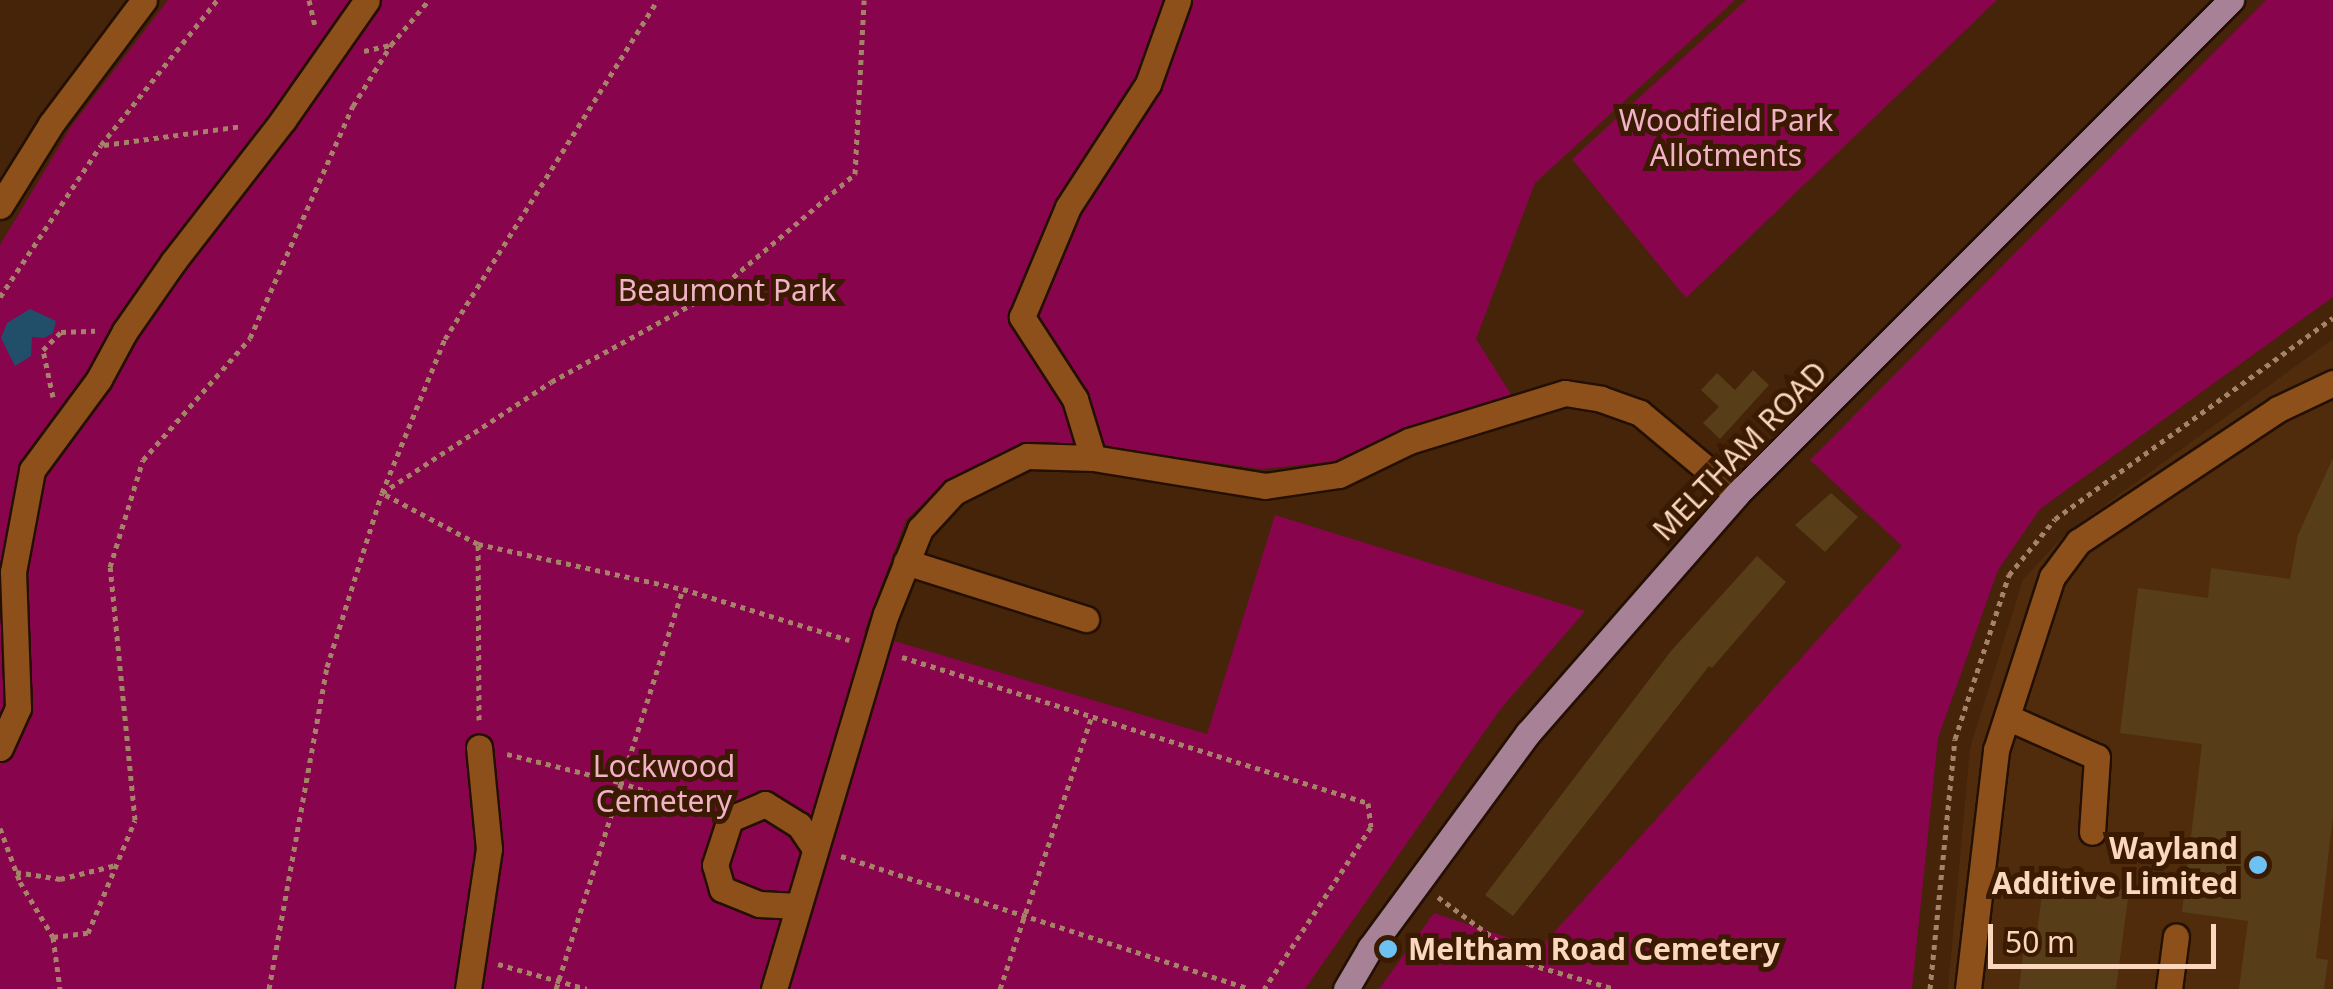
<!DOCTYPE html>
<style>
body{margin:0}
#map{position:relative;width:2333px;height:989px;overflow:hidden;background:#452409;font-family:"Noto Sans",sans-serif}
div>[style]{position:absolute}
.built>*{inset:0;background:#502c0d}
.green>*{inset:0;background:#88044d}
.water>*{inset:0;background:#214f69}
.building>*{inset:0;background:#573e18}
.path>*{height:5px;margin-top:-2.5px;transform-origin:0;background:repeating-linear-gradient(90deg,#a58268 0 5px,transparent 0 10px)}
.roads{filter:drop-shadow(2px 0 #241003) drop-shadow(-2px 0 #241003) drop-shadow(0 2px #241003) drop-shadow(0 -2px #241003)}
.minor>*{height:25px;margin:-12.5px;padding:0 12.5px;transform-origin:12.5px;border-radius:12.5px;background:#8e501b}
.major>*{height:25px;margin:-12.5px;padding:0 12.5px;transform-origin:12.5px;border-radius:12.5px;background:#a78297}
.dots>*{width:28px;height:28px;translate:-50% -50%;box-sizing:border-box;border:5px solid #3a1a00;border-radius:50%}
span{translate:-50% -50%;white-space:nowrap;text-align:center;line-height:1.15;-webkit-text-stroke:10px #3a1a00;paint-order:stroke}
.park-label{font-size:30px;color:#f1b2c8}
.street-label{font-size:30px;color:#fbd7be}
.poi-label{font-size:30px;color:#fbd7be;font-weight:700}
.right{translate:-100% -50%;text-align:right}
.left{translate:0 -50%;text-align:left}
.scale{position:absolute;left:1988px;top:924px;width:228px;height:45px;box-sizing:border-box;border:5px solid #fbd7be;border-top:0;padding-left:12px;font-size:30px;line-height:35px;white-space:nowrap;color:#fbd7be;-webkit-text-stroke:8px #3a1a00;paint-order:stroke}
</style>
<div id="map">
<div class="built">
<div style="clip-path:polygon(2333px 339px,2333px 989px,1948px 989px,1970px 748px,2023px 580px,2065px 534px)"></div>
</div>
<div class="green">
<div style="clip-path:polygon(168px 0,1735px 0,1535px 183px,1476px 339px,1512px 396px,1423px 422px,1337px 461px,1262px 469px,1116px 449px,1025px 443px,951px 478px,906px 520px,864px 632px,1207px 734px,1275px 515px,1585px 611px,1499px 711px,1305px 989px,0 989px,0 245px,72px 125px)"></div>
<div style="clip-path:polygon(1746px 0,1997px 0,1686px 298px,1572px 159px)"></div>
<div style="clip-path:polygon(2266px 0,2333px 0,2333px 297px,2040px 509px,1998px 570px,1938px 738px,1912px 989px,1379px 989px,1434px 913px,1540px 948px,1902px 546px,1810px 460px)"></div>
</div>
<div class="water">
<div style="clip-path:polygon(30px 309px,56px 321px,53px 333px,44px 338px,32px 337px,31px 356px,15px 366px,1px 338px,7px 323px)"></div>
</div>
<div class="building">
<div style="clip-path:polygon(1753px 370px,1769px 385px,1720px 439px,1703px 423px,1719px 407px,1701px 390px,1717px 373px,1735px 390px)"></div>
<div style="clip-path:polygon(2333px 458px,2333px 817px,2316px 958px,2328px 960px,2324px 989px,2239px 989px,2248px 921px,2182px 912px,2202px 744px,2120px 733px,2138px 588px,2208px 598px,2211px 568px,2290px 579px,2298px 535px)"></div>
<div style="clip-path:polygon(1831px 493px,1858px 517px,1825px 552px,1795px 525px)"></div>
<div style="clip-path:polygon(1757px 556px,1786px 582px,1712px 668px,1709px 666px,1513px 916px,1485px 895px,1671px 651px)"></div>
<div style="clip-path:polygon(2044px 878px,2129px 890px,2116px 989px,2019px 989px,2026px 931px,2037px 933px)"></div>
</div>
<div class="path">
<div style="left:309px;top:0;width:27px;rotate:77deg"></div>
<div style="left:364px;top:51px;width:28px;rotate:-13deg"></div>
<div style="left:391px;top:45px;width:59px;rotate:-49.8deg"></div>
<div style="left:104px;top:145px;width:139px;rotate:-7.8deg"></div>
<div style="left:0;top:297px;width:182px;rotate:-56.4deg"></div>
<div style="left:101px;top:145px;width:186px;rotate:-51.3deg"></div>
<div style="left:53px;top:397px;width:48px;rotate:-102deg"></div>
<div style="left:43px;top:350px;width:25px;rotate:-45deg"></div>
<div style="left:61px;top:332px;width:34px;rotate:-2deg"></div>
<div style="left:478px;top:544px;width:109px;rotate:-152deg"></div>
<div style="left:382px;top:493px;width:166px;rotate:-67.8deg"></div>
<div style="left:445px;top:339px;width:400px;rotate:-57.9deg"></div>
<div style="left:902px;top:657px;width:488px;rotate:17.4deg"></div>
<div style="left:1368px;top:803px;width:24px;rotate:83deg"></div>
<div style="left:1371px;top:827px;width:194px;rotate:123.4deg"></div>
<div style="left:479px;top:720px;width:176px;rotate:-90.3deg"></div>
<div style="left:478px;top:544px;width:210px;rotate:12.4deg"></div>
<div style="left:507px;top:754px;width:115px;rotate:14deg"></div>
<div style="left:619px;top:782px;width:89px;rotate:18.4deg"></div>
<div style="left:0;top:828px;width:58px;rotate:69.7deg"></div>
<div style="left:20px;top:882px;width:64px;rotate:59deg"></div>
<div style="left:53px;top:937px;width:52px;rotate:82.3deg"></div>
<div style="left:841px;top:856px;width:430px;rotate:18deg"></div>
<div style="left:16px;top:872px;width:45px;rotate:9deg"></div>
<div style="left:60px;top:879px;width:58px;rotate:-14deg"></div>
<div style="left:1438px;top:897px;width:113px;rotate:36.4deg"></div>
<div style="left:1529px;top:964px;width:90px;rotate:16.2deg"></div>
<div style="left:53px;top:937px;width:35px;rotate:-7deg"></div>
<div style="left:88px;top:933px;width:122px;rotate:-67.4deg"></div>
<div style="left:135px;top:820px;width:254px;rotate:-95.6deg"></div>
<div style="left:110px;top:567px;width:112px;rotate:-72.9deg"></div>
<div style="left:143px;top:460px;width:162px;rotate:-48.7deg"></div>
<div style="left:250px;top:338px;width:254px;rotate:-66.1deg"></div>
<div style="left:353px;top:106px;width:72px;rotate:-58.1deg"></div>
<div style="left:498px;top:964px;width:92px;rotate:15.7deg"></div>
<div style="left:269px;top:989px;width:327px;rotate:-79.8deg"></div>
<div style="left:327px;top:667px;width:182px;rotate:-72.5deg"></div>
<div style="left:382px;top:493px;width:202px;rotate:-33.3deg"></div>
<div style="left:551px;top:382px;width:191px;rotate:-28.9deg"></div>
<div style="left:718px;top:290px;width:180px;rotate:-40.3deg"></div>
<div style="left:855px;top:174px;width:174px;rotate:-87deg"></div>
<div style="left:556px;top:989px;width:420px;rotate:-72.4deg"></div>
<div style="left:683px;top:589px;width:174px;rotate:17.1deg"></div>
<div style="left:1000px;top:989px;width:286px;rotate:-71.4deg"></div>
<div style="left:1930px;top:989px;width:251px;rotate:-84.3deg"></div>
<div style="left:1955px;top:739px;width:173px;rotate:-71.8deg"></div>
<div style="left:2009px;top:575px;width:72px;rotate:-50.6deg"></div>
<div style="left:2055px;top:519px;width:343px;rotate:-35.9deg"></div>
</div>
<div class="roads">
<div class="minor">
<div style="left:0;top:206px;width:97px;rotate:-58.1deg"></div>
<div style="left:51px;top:124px;width:155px;rotate:-53.1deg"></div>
<div style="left:1093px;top:458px;width:62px;rotate:-107deg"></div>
<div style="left:1075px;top:399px;width:98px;rotate:-122.9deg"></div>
<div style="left:1022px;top:317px;width:119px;rotate:-67.3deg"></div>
<div style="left:1068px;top:207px;width:147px;rotate:-57deg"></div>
<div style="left:1148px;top:84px;width:89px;rotate:-70.3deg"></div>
<div style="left:906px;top:562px;width:189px;rotate:17.6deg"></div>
<div style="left:2007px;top:717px;width:98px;rotate:24deg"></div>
<div style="left:2097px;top:757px;width:75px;rotate:93.8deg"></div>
<div style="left:0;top:748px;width:44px;rotate:-65.8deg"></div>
<div style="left:18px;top:708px;width:136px;rotate:-92.1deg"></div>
<div style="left:13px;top:572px;width:104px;rotate:-79.4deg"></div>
<div style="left:32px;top:470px;width:113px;rotate:-53.6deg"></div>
<div style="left:99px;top:379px;width:55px;rotate:-61.6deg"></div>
<div style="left:125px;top:331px;width:84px;rotate:-55.2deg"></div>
<div style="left:173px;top:262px;width:180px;rotate:-52.2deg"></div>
<div style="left:283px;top:120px;width:146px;rotate:-55deg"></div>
<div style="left:798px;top:906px;width:39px;rotate:-177deg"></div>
<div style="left:759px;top:904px;width:40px;rotate:-158deg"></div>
<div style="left:722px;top:889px;width:25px;rotate:-106deg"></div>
<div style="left:715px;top:865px;width:48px;rotate:-71.9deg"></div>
<div style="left:730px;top:819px;width:38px;rotate:-23deg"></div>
<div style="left:765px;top:804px;width:40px;rotate:32deg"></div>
<div style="left:799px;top:825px;width:27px;rotate:56deg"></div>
<div style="left:468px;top:989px;width:142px;rotate:-81.5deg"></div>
<div style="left:489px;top:849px;width:102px;rotate:-95.6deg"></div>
<div style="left:774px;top:989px;width:391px;rotate:-73.4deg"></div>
<div style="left:886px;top:614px;width:92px;rotate:-68.2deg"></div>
<div style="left:920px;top:529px;width:50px;rotate:-47.4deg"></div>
<div style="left:954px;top:492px;width:81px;rotate:-26.3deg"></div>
<div style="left:1027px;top:456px;width:66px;rotate:1.7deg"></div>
<div style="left:1093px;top:458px;width:174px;rotate:9.2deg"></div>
<div style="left:1265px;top:486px;width:75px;rotate:-8.5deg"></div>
<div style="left:1339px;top:475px;width:78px;rotate:-25.9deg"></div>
<div style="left:1409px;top:441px;width:163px;rotate:-17.1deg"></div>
<div style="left:1565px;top:393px;width:36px;rotate:9deg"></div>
<div style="left:1601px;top:399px;width:41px;rotate:19.7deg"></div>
<div style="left:1640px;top:413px;width:126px;rotate:39.9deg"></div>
<div style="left:1968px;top:989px;width:241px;rotate:-83.3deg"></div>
<div style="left:1996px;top:750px;width:182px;rotate:-72.1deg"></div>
<div style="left:2052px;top:577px;width:44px;rotate:-53.4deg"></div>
<div style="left:2078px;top:542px;width:240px;rotate:-33.6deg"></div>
<div style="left:2278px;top:409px;width:61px;rotate:-25.3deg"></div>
<div style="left:2169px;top:989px;width:53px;rotate:-82.5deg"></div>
</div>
<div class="major">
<div style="left:1346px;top:989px;width:48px;rotate:-59.7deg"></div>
<div style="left:1370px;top:948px;width:267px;rotate:-53.7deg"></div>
<div style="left:1528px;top:733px;width:317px;rotate:-48.8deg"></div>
<div style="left:1737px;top:494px;width:699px;rotate:-45deg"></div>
</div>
</div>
<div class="dots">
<div style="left:2258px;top:865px;background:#6ec2f3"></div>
<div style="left:1388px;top:949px;background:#6ec2f3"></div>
</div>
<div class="park-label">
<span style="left:1726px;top:137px">Woodfield Park<br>Allotments</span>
<span style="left:727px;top:290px">Beaumont Park</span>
<span style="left:664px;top:783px">Lockwood<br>Cemetery</span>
</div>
<div class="street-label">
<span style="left:1740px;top:451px;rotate:-46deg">MELTHAM ROAD</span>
</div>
<div class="poi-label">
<span class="right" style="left:2238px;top:865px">Wayland<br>Additive Limited</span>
<span class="left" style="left:1408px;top:949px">Meltham Road Cemetery</span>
</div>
<div class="scale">50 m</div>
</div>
